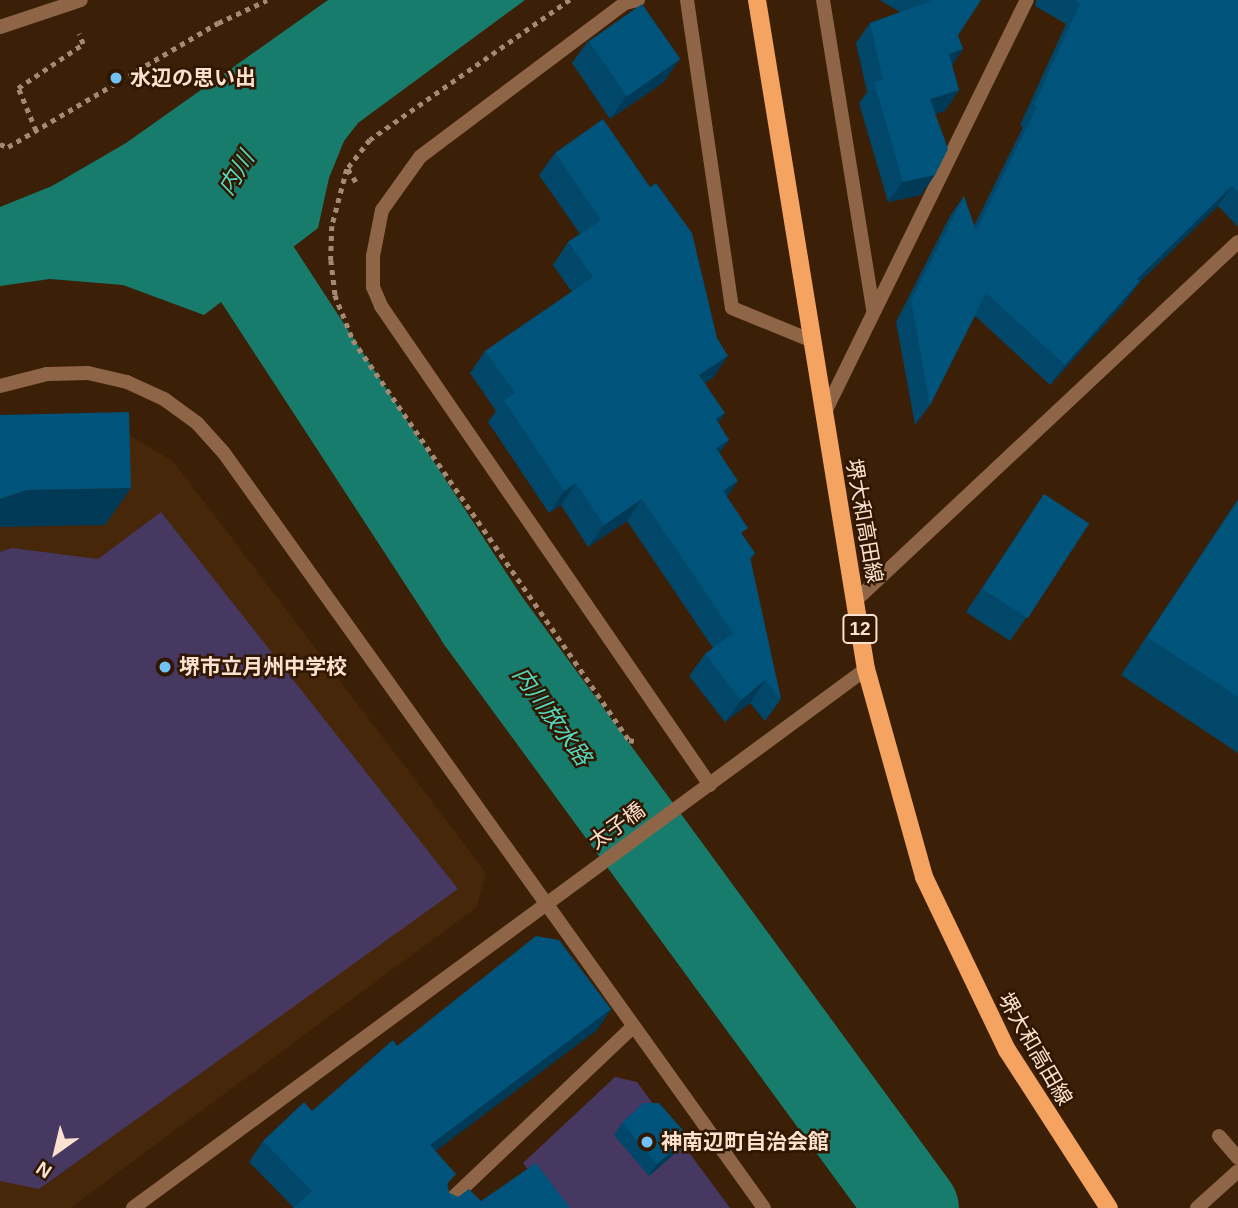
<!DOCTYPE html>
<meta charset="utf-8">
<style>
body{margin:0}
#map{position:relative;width:1238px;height:1208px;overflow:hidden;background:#3b1f06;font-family:Arial,"Noto Sans JP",sans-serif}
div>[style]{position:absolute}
.built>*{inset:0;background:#47270a}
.green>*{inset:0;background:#463861}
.water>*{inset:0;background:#177c6c}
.river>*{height:91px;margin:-45.5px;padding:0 45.5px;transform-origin:45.5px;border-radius:45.5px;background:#177c6c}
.path>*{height:4.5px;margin-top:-2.25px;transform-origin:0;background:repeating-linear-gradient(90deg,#a48974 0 5px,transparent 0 10px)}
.service>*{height:14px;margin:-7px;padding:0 7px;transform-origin:7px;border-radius:7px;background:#8e6647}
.minor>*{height:14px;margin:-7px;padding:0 7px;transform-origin:7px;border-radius:7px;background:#8e6647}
.primary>*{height:18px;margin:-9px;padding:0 9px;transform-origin:9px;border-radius:9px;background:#f5a360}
.wall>*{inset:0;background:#00476a}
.shaded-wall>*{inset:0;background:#003a56}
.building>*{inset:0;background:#00537b;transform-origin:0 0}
.dots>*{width:19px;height:19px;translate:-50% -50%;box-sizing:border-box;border:4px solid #311600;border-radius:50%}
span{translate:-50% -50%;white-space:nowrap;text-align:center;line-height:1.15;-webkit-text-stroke:5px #311600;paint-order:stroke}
.shield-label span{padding:2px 5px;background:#311600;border:2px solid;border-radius:5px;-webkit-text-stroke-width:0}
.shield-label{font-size:19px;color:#fbe1cf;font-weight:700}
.poi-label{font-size:21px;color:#fbe1cf;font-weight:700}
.left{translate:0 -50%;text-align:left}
.street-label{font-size:21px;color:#fbe1cf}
.water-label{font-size:23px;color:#55d9c1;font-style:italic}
.north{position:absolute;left:21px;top:1117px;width:70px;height:70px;-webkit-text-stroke:5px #311600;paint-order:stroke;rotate:214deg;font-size:19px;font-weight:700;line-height:28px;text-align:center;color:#fbe1cf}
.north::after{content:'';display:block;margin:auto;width:24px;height:32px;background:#fbe1cf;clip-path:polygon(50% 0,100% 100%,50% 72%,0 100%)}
</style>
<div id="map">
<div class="built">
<div style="clip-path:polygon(106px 421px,174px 462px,486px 873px,477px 907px,70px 1208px,0 1208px,0 423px)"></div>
</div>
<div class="green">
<div style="clip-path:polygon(161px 512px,458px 889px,39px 1189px,0 1181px,0 552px,12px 548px,98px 559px)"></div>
<div style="clip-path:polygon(615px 1077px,637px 1082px,730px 1208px,557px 1208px,523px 1163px)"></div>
</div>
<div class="water">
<div style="clip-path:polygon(328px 0,525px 0,358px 123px,344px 141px,329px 178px,318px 228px,204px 315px,123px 285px,50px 279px,0 286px,0 207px,52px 186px,126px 143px)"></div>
</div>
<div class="river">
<div style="left:214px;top:208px;width:489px;rotate:56.9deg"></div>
<div style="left:481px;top:618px;width:731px;rotate:53.79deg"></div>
</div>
<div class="path">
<div style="left:570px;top:0;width:244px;rotate:145deg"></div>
<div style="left:370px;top:140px;width:37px;rotate:128deg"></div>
<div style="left:347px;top:169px;width:59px;rotate:104.7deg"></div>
<div style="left:332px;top:226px;width:34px;rotate:92deg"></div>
<div style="left:331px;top:260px;width:35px;rotate:83deg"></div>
<div style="left:335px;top:295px;width:48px;rotate:68.2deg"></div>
<div style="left:353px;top:340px;width:486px;rotate:55.4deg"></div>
<div style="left:629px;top:740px;width:9px;rotate:13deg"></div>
<div style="left:36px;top:131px;width:47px;rotate:-112.7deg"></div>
<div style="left:18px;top:88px;width:78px;rotate:-34.1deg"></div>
<div style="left:83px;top:44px;width:11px;rotate:-112deg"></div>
<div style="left:0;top:144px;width:9px;rotate:21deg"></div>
<div style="left:8px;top:147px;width:244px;rotate:-30.6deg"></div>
<div style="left:218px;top:23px;width:54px;rotate:-25.1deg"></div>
<div style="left:348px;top:169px;width:19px;rotate:58deg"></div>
</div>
<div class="service">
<div style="left:1219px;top:1136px;width:29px;rotate:49deg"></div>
<div style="left:1197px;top:1208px;width:55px;rotate:-42.1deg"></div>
</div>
<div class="minor">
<div style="left:638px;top:0;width:13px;rotate:167deg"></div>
<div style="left:625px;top:3px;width:256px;rotate:143.1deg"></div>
<div style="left:420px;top:157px;width:65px;rotate:125.6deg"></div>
<div style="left:382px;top:210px;width:47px;rotate:101.1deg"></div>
<div style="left:373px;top:256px;width:31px;rotate:90deg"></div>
<div style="left:373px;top:287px;width:21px;rotate:67deg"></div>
<div style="left:381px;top:306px;width:581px;rotate:55.52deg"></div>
<div style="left:687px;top:0;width:311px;rotate:81.7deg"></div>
<div style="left:732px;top:308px;width:84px;rotate:22.3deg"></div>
<div style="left:823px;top:0;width:314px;rotate:80.8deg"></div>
<div style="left:0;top:27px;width:85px;rotate:-18.4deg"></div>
<div style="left:0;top:386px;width:49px;rotate:-14.3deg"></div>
<div style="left:47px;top:374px;width:41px;rotate:-1.4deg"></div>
<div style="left:88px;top:373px;width:40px;rotate:13deg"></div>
<div style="left:127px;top:382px;width:41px;rotate:24.7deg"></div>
<div style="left:164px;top:399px;width:41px;rotate:36deg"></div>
<div style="left:197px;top:423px;width:40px;rotate:48deg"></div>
<div style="left:224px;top:453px;width:928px;rotate:54.43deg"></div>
<div style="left:823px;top:416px;width:463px;rotate:-63.9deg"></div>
<div style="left:855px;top:601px;width:525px;rotate:-43.15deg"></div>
<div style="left:133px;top:1208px;width:910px;rotate:-36.33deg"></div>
<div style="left:442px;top:1208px;width:262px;rotate:-43.5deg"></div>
</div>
<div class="primary">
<div style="left:757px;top:0;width:678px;rotate:80.75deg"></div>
<div style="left:866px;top:669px;width:216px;rotate:74.4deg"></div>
<div style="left:924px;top:877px;width:192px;rotate:64.4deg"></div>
<div style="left:1007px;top:1050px;width:188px;rotate:57.2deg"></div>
</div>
<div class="wall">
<div style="clip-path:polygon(880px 0,981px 0,958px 35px,952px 65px,959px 90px,945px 111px,935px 114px,921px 195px,888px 202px,859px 103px,867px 92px,856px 43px,870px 23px,900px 12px)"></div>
<div style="clip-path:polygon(1036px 0,1238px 0,1238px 227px,1218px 206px,1137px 285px,1125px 302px,1050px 385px,975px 316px,930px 405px,915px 425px,896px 322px,950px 216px,964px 196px,974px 226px,1023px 127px,1020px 125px,1066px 24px,1035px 6px)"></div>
<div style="clip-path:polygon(588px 41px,664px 82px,610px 119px,572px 63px)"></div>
<div style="clip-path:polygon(555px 153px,713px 378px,704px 383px,718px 423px,729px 440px,719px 453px,727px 497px,743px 536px,755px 553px,750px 560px,781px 699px,765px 721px,750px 703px,725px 722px,689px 676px,705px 654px,713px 648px,627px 521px,588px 547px,561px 505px,549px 513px,488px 422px,496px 411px,470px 373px,485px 351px,572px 292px,553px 265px,568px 242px,580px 234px,539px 175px)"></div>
<div style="clip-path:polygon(1044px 494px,1026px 618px,1010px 641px,966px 612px)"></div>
<div style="clip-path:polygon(1238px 499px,1238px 753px,1121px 675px)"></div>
<div style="clip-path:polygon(611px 1009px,597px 1030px,435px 1151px,448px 1186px,449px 1193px,458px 1197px,481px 1201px,294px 1208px,249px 1162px,263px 1141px,312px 1111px,397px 1046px)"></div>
<div style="clip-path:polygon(622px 1123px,689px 1137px,680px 1149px,649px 1176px,614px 1135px)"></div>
</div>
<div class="shaded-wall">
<div style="clip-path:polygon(963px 49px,949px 70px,949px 54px)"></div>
<div style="clip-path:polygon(680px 59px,664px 82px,610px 119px,626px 96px)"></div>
<div style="clip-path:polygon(959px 90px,945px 111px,916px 120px,930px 99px)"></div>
<div style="clip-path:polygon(935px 175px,921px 195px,888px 202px,903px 182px)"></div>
<div style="clip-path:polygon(1232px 186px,1218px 206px,1137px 285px,1125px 302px,1050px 385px,1065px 365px,1137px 279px)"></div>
<div style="clip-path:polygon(728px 356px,713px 378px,683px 397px,699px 375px)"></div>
<div style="clip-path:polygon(725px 413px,710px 435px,716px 419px)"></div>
<div style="clip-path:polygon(729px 440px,713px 462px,716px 448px)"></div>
<div style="clip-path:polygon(738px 481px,723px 503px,723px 491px)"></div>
<div style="clip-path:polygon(576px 483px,561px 505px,549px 513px,564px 491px)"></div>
<div style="clip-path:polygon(131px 488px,105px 525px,0 527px,0 499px,27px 490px)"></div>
<div style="clip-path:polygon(642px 499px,627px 521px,588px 547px,604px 525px)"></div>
<div style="clip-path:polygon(765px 680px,750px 703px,725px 722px,741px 700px)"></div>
<div style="clip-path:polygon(611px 1009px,597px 1030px,416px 1166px,430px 1145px)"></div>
<div style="clip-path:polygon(689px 1137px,680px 1149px,649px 1176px,657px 1164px)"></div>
</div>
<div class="building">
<div style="clip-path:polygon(928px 0,981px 0,958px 35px,963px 49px,949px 54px,959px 90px,930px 99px,948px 149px,935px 175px,903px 182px,874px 82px,883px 80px,870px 23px,931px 1px)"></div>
<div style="clip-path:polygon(1074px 0,1238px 0,1238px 192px,1232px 186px,1137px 279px,1140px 281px,1065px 365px,986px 293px,930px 405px,911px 301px,964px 196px,976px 231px,1037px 107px,1034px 105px,1080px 4px)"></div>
<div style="left:642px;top:4px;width:67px;height:65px;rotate:55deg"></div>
<div style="clip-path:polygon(603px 119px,650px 187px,656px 183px,692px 233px,717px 338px,728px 356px,699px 375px,725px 413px,716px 419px,729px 440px,716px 448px,738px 481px,723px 491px,748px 528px,741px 533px,755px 553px,750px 557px,781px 699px,765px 680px,741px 700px,705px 654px,733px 633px,642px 499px,604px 525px,576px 483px,564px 491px,504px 400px,515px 393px,485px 351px,593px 277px,568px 242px,601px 220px,555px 153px)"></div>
<div style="clip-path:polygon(129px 412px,131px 488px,27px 490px,0 499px,0 415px)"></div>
<div style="left:1044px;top:494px;width:54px;height:113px;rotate:33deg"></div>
<div style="clip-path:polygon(1238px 501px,1238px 697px,1147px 637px)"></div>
<div style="clip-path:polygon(536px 936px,559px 940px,611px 1009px,430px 1145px,456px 1174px,447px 1184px,449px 1193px,458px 1197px,469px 1189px,481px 1201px,536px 1163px,570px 1208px,293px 1208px,312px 1191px,263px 1141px,304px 1102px,312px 1111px,393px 1040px,397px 1046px)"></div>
<div style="clip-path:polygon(643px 1103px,659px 1103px,689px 1137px,657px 1164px,622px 1123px)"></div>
</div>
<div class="dots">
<div style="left:116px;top:78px;background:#71c1f5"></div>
<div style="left:165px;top:667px;background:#71c1f5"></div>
<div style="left:647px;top:1142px;background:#71c1f5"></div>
</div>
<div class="shield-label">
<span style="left:860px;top:629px">12</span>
</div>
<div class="poi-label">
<span class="left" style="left:130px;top:78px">水辺の思い出</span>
<span class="left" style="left:179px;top:667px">堺市立月州中学校</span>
<span class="left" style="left:661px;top:1142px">神南辺町自治会館</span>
</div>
<div class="street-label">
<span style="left:864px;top:521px;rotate:80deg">堺大和高田線</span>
<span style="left:617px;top:826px;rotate:-36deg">太子橋</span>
<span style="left:1035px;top:1049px;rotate:60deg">堺大和高田線</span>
</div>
<div class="water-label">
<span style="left:236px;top:173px;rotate:-58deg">内川</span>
<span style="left:552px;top:716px;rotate:54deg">内川放水路</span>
</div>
<div class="north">N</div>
</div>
